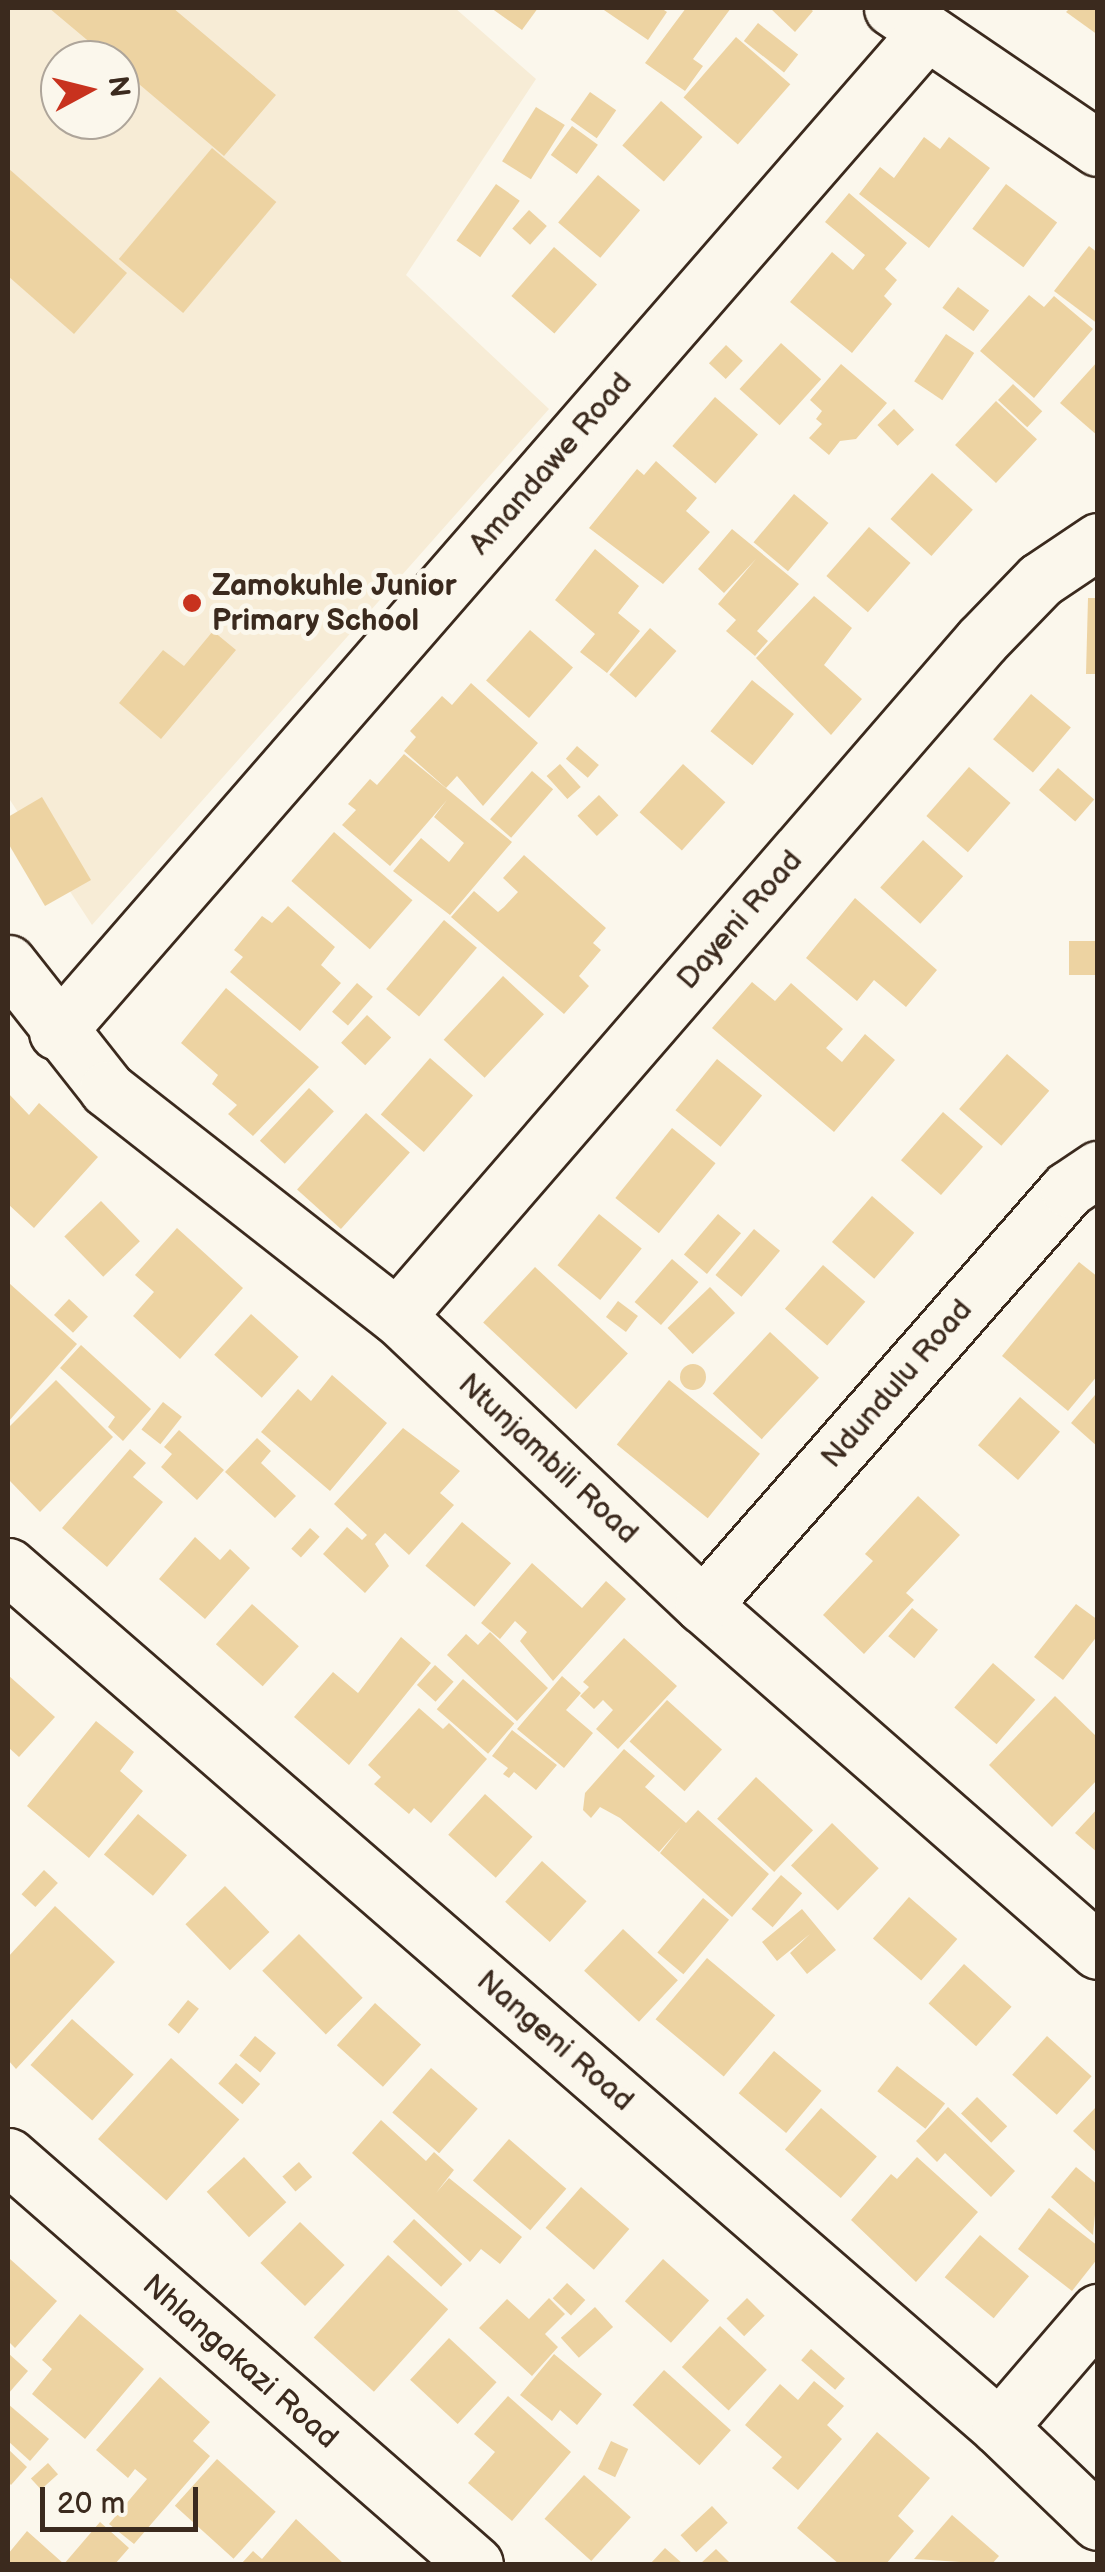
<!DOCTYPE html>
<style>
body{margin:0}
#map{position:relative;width:1105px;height:2572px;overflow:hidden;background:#fbf7ec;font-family:"Balsamiq Sans",sans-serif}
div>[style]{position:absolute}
.built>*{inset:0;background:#f7ecd6}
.building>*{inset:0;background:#edd3a2;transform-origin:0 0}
.round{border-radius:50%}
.roads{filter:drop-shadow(2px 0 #3b2a1e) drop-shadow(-2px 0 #3b2a1e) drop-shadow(0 2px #3b2a1e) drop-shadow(0 -2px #3b2a1e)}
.minor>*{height:55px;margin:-27.5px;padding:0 27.5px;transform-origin:27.5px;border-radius:27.5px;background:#fbf7ec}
.dots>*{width:28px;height:28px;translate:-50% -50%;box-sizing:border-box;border:5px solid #fbf7ec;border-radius:50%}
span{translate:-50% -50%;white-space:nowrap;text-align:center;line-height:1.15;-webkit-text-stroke:10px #fbf7ec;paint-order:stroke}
.street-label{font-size:30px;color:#3b2a1e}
.poi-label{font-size:30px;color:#3b2a1e;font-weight:700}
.left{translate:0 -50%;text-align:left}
.frame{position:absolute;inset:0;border:10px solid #3b2a1e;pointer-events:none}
.north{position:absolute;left:40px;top:40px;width:100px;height:100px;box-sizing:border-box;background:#fbf7ec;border:2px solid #aea59a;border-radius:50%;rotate:83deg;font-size:28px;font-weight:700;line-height:40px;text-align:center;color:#3b2a1e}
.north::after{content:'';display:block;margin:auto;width:35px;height:45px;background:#c8321e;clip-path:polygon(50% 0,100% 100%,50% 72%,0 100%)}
.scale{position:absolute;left:40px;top:2487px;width:158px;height:45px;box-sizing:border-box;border:5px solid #3b2a1e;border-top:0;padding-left:12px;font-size:30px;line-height:35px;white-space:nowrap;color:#3b2a1e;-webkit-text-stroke:8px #fbf7ec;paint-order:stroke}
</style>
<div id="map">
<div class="built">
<div style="clip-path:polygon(evenodd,8px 8px,455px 8px,536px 79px,406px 275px,549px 409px,92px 925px,8px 797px,8px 8px,60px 60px,120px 60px,120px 120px,60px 120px,60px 60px)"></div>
</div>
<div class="building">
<div style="clip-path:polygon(49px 8px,173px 8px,276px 95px,224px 156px,120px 68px,120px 60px,111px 60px)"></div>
<div style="clip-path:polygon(491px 8px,538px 8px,522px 30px)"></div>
<div style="clip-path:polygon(601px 8px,661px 8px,667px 12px,648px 40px)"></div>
<div style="clip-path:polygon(686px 8px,731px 8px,693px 59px,703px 66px,685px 91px,645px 63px)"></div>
<div style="clip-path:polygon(770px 8px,809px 8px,813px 11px,795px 32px)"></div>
<div style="clip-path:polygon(1070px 8px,1098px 8px,1098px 35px,1066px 12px)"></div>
<div style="left:758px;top:23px;width:51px;height:23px;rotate:38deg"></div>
<div style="left:736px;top:37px;width:72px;height:80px;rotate:41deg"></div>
<div style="left:590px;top:92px;width:32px;height:34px;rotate:35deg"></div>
<div style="left:661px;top:101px;width:55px;height:59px;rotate:41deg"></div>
<div style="left:536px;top:107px;width:34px;height:64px;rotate:32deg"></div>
<div style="left:572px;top:126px;width:32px;height:36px;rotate:36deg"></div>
<div style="clip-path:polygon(924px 137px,940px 149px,949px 137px,990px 168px,929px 248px,859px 194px,880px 167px,894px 178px)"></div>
<div style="left:212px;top:148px;width:84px;height:145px;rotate:40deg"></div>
<div style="clip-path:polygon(8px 168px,127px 273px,74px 334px,8px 276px)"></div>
<div style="left:598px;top:175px;width:55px;height:62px;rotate:40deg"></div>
<div style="left:496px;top:184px;width:29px;height:69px;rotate:35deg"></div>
<div style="left:1006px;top:184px;width:64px;height:56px;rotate:37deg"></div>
<div style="clip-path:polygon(849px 193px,907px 243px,885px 269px,897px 280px,884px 296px,892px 304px,852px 353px,790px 302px,832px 252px,853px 270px,865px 255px,825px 222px)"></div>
<div style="left:529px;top:210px;width:24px;height:25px;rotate:42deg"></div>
<div style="clip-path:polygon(1089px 246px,1098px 253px,1098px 324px,1054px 291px)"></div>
<div style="left:554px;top:247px;width:57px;height:65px;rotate:41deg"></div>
<div style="left:958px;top:287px;width:39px;height:26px;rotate:37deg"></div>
<div style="clip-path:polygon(1029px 295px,1044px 307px,1054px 296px,1093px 329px,1034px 398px,980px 351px)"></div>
<div style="left:946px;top:334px;width:34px;height:57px;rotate:34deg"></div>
<div style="left:781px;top:343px;width:54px;height:62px;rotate:42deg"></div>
<div style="left:726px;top:345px;width:23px;height:25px;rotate:43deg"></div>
<div style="clip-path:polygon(1098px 361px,1098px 436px,1060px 403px)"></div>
<div style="clip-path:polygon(841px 364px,887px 403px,856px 439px,840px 441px,829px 455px,809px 438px,822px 424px,816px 419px,822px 411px,810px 400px)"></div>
<div style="left:1013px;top:384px;width:40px;height:22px;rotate:43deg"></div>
<div style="left:715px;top:397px;width:57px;height:65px;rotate:41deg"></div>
<div style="left:996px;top:401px;width:56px;height:60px;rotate:43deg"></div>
<div style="left:894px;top:409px;width:29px;height:23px;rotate:46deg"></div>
<div style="clip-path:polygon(656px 461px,697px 498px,686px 511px,710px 532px,663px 584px,589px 528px,637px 469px,644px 475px)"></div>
<div style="left:932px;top:473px;width:55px;height:62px;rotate:42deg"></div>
<div style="left:794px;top:494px;width:45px;height:63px;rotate:40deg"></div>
<div style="left:869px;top:527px;width:55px;height:65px;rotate:41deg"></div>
<div style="clip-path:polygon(732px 529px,799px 584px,757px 631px,768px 641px,755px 656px,726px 631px,736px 620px,718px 604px,756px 559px,724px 593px,698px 569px)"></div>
<div style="clip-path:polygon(595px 549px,639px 586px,618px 613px,640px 631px,607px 673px,580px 652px,595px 634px,555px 600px)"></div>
<div style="clip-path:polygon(814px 596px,852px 628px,824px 665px,862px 699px,831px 735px,756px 658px)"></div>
<div style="clip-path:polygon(1088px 598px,1098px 598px,1098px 674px,1086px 674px)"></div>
<div style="left:650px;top:628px;width:35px;height:62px;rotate:41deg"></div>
<div style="left:530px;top:630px;width:57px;height:67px;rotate:41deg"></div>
<div style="clip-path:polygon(213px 631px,236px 650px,161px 739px,119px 703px,163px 650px,184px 666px)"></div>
<div style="left:752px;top:680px;width:54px;height:66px;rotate:39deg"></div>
<div style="clip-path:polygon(471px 683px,538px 743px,483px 806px,457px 776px,446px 788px,404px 751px,416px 737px,410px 731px,442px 696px,452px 705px)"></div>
<div style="left:1031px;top:694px;width:52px;height:59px;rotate:40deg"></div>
<div style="left:577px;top:746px;width:29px;height:17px;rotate:41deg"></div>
<div style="clip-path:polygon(404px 754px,512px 842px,450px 915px,393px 871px,421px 838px,449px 862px,464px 843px,434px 817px,447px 800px,390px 866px,342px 825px,356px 810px,348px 804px,370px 779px,377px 785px)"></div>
<div style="left:560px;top:764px;width:31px;height:18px;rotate:48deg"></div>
<div style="left:683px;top:764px;width:57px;height:65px;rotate:42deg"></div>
<div style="left:969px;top:767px;width:55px;height:65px;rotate:41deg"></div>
<div style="left:1058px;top:768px;width:48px;height:29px;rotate:41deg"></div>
<div style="left:532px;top:771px;width:28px;height:64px;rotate:41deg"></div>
<div style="left:599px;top:795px;width:28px;height:30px;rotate:46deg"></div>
<div style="clip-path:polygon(42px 797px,91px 880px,45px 906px,8px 843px,8px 817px)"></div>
<div style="left:334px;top:832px;width:104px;height:65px;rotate:41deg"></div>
<div style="left:923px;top:840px;width:54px;height:64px;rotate:42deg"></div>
<div style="clip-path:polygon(524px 855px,606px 928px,593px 943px,601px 950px,579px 976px,589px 986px,564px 1014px,451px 917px,474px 891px,498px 912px,504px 907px,518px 892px,503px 878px)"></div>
<div style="clip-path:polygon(855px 898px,937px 970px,906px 1007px,874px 980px,857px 1001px,806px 958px)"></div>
<div style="clip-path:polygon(288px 906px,335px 947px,321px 965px,341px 983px,300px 1031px,230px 972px,243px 957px,234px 950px,262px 916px,272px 923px)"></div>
<div style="left:444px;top:920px;width:43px;height:90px;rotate:40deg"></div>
<div style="left:1069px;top:941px;width:29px;height:34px"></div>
<div style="left:503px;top:976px;width:56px;height:87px;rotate:43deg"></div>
<div style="clip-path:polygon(752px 982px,775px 1001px,791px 983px,843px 1029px,826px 1048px,842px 1062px,865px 1034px,895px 1060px,834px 1132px,712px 1028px)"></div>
<div style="left:357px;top:983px;width:21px;height:38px;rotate:41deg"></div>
<div style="clip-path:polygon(226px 988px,319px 1067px,253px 1136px,228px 1114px,237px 1105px,212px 1084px,218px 1075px,181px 1043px)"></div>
<div style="left:367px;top:1015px;width:33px;height:38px;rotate:43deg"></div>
<div style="left:1007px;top:1054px;width:56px;height:73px;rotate:41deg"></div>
<div style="left:430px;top:1058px;width:57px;height:75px;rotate:41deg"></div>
<div style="left:717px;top:1059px;width:58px;height:66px;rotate:39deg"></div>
<div style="left:309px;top:1088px;width:34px;height:72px;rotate:43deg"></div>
<div style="clip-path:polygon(8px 1093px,29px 1115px,39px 1103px,98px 1157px,34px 1228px,8px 1204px)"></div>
<div style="left:943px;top:1112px;width:53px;height:64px;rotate:41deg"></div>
<div style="left:366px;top:1113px;width:59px;height:103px;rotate:42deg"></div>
<div style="left:672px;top:1128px;width:56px;height:90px;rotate:39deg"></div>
<div style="left:872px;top:1196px;width:56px;height:61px;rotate:41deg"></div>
<div style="left:101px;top:1201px;width:56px;height:51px;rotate:46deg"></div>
<div style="left:599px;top:1214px;width:55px;height:66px;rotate:39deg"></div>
<div style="left:718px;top:1214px;width:30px;height:53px;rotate:40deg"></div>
<div style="clip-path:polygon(177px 1228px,243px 1288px,180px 1359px,133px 1316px,154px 1292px,135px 1275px)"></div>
<div style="left:754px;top:1229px;width:34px;height:60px;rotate:40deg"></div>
<div style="left:672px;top:1259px;width:35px;height:57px;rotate:41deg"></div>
<div style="clip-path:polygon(1079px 1262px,1098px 1277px,1098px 1375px,1068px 1411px,1002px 1356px)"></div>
<div style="left:823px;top:1265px;width:56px;height:58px;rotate:41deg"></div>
<div style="left:535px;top:1267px;width:127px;height:76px;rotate:43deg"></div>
<div style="clip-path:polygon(9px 1283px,77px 1344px,8px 1422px,8px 1285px)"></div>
<div style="left:710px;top:1287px;width:36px;height:59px;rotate:46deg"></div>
<div style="left:69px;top:1299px;width:26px;height:22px;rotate:43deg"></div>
<div style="left:618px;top:1301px;width:25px;height:20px;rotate:37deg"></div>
<div style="left:251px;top:1314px;width:64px;height:55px;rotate:42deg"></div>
<div style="left:770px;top:1332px;width:67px;height:84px;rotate:43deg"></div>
<div style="clip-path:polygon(81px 1345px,151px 1409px,123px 1441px,108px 1427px,115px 1417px,60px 1368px)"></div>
<div class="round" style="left:680px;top:1364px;width:26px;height:26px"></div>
<div style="clip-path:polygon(332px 1375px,387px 1423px,330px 1491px,261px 1432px,298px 1389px,311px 1401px)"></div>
<div style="clip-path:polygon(56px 1380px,113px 1437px,40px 1512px,8px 1479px,8px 1428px)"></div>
<div style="left:669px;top:1380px;width:117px;height:83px;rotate:39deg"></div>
<div style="clip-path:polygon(1095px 1395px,1098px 1397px,1098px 1447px,1071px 1423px)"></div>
<div style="left:1020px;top:1397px;width:53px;height:64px;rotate:41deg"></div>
<div style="left:163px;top:1402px;width:24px;height:35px;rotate:38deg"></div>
<div style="clip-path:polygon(403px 1428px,460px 1471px,440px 1493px,454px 1505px,409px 1555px,385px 1533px,375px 1544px,389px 1566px,365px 1593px,323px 1554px,347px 1527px,362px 1540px,367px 1535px,334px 1504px)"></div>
<div style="clip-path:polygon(179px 1430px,224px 1470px,197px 1500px,161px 1467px,172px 1454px,164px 1447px)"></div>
<div style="clip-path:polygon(257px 1438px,271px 1451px,261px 1463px,296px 1496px,275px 1518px,225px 1472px)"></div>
<div style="clip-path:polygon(130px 1449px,146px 1463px,133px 1477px,163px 1502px,107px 1567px,62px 1528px)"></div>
<div style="clip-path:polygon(918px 1496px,960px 1535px,906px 1593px,914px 1600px,864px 1654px,823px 1615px,873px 1561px,865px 1554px)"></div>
<div style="left:462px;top:1522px;width:64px;height:57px;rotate:40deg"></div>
<div style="left:310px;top:1528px;width:13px;height:28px;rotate:42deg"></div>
<div style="clip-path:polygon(195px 1537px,220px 1560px,230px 1549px,250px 1568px,205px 1619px,159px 1579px)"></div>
<div style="clip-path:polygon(532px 1563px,582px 1608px,606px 1581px,626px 1599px,553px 1681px,520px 1641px,527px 1632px,515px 1621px,500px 1639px,481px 1623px)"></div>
<div style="left:252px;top:1604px;width:63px;height:54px;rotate:42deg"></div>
<div style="clip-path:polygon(1076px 1604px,1098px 1620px,1098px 1635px,1063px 1680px,1034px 1657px)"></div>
<div style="left:912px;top:1608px;width:34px;height:37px;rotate:40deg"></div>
<div style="clip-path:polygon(490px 1632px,548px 1688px,517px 1721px,447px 1655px,466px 1634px,478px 1645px)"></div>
<div style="clip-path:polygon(401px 1637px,431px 1663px,349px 1765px,294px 1717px,333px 1672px,358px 1693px)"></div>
<div style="clip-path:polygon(624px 1638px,677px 1686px,618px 1749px,596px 1729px,613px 1710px,603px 1700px,594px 1709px,580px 1696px,589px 1687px,583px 1682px)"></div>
<div style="left:993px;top:1663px;width:56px;height:59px;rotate:41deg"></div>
<div style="left:435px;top:1665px;width:25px;height:27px;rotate:42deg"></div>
<div style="clip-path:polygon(8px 1675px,55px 1717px,19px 1757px,8px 1747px)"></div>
<div style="clip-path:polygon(562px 1676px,581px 1693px,566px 1710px,593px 1733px,564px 1768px,517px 1729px)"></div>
<div style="left:463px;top:1679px;width:68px;height:40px;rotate:41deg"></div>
<div style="clip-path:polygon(1055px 1696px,1098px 1738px,1098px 1779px,1052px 1827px,989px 1765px)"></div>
<div style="left:667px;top:1700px;width:74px;height:56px;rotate:42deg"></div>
<div style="clip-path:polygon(419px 1708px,443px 1729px,449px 1723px,487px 1759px,431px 1823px,414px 1808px,409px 1814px,374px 1784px,381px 1777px,368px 1765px)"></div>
<div style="clip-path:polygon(96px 1721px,134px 1752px,120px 1771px,143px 1791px,89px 1858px,27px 1806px)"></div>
<div style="clip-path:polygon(512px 1730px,557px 1765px,536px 1790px,514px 1772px,509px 1778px,503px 1774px,508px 1768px,492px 1756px)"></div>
<div style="clip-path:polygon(624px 1749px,655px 1776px,645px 1787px,686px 1823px,698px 1810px,769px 1874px,732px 1917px,660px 1853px,681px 1827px,659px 1852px,620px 1818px,600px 1807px,591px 1818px,583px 1810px,585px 1793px)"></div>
<div style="left:756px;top:1777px;width:78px;height:57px;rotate:43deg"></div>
<div style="left:485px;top:1794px;width:64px;height:55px;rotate:42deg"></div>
<div style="clip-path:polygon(1098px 1808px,1098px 1853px,1075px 1833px)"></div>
<div style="left:138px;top:1814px;width:64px;height:53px;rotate:40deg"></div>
<div style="left:832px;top:1823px;width:65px;height:59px;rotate:44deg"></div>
<div style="left:542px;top:1861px;width:60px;height:55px;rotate:42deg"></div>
<div style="left:44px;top:1870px;width:19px;height:33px;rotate:43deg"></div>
<div style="left:781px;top:1875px;width:28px;height:45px;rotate:41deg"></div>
<div style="left:225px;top:1886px;width:64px;height:55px;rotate:46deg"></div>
<div style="left:909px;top:1897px;width:64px;height:55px;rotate:41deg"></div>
<div style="left:703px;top:1898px;width:34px;height:71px;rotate:40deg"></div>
<div style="clip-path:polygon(55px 1906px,115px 1962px,16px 2069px,8px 2060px,8px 1957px)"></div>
<div style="clip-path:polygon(802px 1909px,836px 1950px,807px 1974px,790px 1953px,810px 1934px,777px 1961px,762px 1942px)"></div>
<div style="left:623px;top:1929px;width:75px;height:57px;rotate:43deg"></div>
<div style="left:299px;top:1934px;width:90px;height:52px;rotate:45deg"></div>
<div style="left:707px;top:1958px;width:89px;height:80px;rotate:40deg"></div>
<div style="left:964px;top:1964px;width:64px;height:53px;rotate:42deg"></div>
<div style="left:188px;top:2000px;width:14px;height:32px;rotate:39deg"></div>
<div style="left:375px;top:2003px;width:62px;height:57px;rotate:42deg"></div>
<div style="left:72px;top:2019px;width:83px;height:62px;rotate:42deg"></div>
<div style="left:255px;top:2036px;width:27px;height:25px;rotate:39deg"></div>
<div style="left:1047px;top:2036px;width:60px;height:52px;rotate:42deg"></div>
<div style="left:774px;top:2051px;width:62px;height:55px;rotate:40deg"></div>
<div style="left:171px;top:2058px;width:92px;height:109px;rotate:42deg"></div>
<div style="left:236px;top:2063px;width:32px;height:27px;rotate:41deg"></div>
<div style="left:897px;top:2066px;width:61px;height:32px;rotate:38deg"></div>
<div style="left:431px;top:2068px;width:62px;height:59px;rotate:41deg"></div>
<div style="left:977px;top:2097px;width:42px;height:23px;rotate:44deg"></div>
<div style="clip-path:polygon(1098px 2105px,1098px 2154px,1073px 2131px)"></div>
<div style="clip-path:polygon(948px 2107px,1015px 2171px,991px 2197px,945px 2153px,937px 2162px,916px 2141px)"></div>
<div style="left:821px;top:2108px;width:74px;height:55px;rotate:41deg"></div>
<div style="clip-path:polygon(381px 2120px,426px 2161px,434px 2152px,454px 2170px,436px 2193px,449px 2178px,522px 2237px,500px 2264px,481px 2249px,470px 2262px,352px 2153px)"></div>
<div style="left:509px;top:2139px;width:76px;height:55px;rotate:41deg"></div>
<div style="left:244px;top:2157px;width:62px;height:51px;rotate:47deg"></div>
<div style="clip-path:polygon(917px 2157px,978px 2212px,916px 2282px,851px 2220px,891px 2174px,897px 2179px)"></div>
<div style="left:299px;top:2162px;width:20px;height:22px;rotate:49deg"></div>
<div style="clip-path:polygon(1076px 2167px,1098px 2185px,1093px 2235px,1051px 2197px)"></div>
<div style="left:581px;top:2187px;width:64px;height:54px;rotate:41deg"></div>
<div style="clip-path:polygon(1049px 2208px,1098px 2246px,1098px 2258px,1072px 2291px,1018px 2249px)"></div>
<div style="left:414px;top:2219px;width:66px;height:31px;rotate:43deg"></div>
<div style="left:300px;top:2222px;width:62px;height:57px;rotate:44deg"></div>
<div style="left:980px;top:2235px;width:64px;height:55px;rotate:40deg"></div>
<div style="left:388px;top:2255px;width:81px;height:111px;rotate:42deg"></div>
<div style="clip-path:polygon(10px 2259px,57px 2301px,15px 2348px,8px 2341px)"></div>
<div style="left:663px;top:2259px;width:62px;height:57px;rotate:42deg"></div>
<div style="left:567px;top:2283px;width:25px;height:21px;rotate:43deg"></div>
<div style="clip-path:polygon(549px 2298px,565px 2314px,545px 2334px,558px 2347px,532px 2376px,479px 2328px,507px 2299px,529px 2319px)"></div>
<div style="left:747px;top:2298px;width:25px;height:29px;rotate:45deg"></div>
<div style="left:595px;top:2307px;width:27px;height:46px;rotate:48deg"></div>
<div style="clip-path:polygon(80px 2314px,144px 2369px,85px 2439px,32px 2394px,52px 2369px,42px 2360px)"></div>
<div style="left:720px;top:2326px;width:64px;height:56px;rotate:43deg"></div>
<div style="left:449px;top:2338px;width:65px;height:57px;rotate:43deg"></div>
<div style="left:811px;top:2349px;width:45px;height:15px;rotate:41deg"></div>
<div style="clip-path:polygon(8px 2353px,28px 2371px,8px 2394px)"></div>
<div style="clip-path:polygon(554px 2354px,602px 2394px,577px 2425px,560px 2410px,552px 2421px,520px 2395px)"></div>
<div style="left:664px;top:2370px;width:90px;height:47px;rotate:42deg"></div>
<div style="clip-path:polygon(160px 2377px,210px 2422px,193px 2441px,210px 2456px,134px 2544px,109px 2524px,147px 2479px,135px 2469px,128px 2478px,96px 2450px)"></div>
<div style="clip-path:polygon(814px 2381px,844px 2406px,827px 2425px,842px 2439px,798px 2490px,772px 2468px,782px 2457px,745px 2425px,780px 2384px,798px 2400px)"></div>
<div style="clip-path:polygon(508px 2396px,571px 2452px,512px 2521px,468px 2483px,495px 2452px,474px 2434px)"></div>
<div style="clip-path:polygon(8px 2404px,49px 2439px,30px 2461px,8px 2441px)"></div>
<div style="clip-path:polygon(877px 2432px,930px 2478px,898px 2516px,914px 2531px,886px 2564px,839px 2564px,797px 2528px)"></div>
<div style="left:611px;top:2441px;width:19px;height:31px;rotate:25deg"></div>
<div style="clip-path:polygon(8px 2449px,27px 2467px,11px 2485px,8px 2482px)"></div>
<div style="left:217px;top:2459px;width:79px;height:63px;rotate:42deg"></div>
<div style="left:48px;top:2463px;width:15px;height:23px;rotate:48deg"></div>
<div style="left:584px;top:2475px;width:63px;height:59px;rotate:42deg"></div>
<div style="left:712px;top:2506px;width:23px;height:43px;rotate:47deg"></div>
<div style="clip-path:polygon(952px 2515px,999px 2556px,992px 2564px,914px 2559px)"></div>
<div style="clip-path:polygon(296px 2519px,344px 2564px,241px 2564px,253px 2551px,262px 2559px)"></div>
<div style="clip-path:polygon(100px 2522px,129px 2548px,115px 2564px,8px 2564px,8px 2554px,27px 2531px,64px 2564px)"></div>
<div style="clip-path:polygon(665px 2548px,683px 2564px,650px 2564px)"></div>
<div style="clip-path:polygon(716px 2549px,731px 2564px,700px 2564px)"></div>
</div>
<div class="roads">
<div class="minor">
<div style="left:892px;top:8px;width:249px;rotate:34.2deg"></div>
<div style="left:8px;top:963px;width:160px;rotate:51.8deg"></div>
<div style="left:107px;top:1089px;width:368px;rotate:38.1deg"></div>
<div style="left:397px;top:1316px;width:421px;rotate:43.4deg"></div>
<div style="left:703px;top:1605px;width:525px;rotate:41.22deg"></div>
<div style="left:57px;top:1032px;width:1325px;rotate:-48.98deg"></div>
<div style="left:397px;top:1316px;width:894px;rotate:-49.13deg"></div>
<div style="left:982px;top:640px;width:83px;rotate:-46deg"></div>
<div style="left:1040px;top:580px;width:70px;rotate:-33.9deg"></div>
<div style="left:8px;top:1566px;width:1313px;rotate:40.98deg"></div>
<div style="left:999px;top:2427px;width:137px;rotate:43.8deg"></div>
<div style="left:703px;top:1605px;width:553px;rotate:-48.74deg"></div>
<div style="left:1068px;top:1189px;width:36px;rotate:-34deg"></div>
<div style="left:8px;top:2156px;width:620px;rotate:41.14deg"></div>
<div style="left:999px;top:2427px;width:152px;rotate:-49.3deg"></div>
</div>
</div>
<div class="dots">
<div style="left:192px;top:603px;background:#c8321e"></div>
</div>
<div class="street-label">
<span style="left:551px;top:464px;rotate:-49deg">Amandawe Road</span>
<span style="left:740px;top:920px;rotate:-49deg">Dayeni Road</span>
<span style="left:897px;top:1384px;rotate:-49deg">Ndundulu Road</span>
<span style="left:548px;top:1459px;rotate:43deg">Ntunjambili Road</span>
<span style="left:555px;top:2041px;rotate:41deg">Nangeni Road</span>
<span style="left:240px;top:2362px;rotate:41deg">Nhlangakazi Road</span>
</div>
<div class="poi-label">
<span class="left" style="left:212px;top:603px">Zamokuhle Junior<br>Primary School</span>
</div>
<div class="frame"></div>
<div class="north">N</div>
<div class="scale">20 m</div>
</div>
